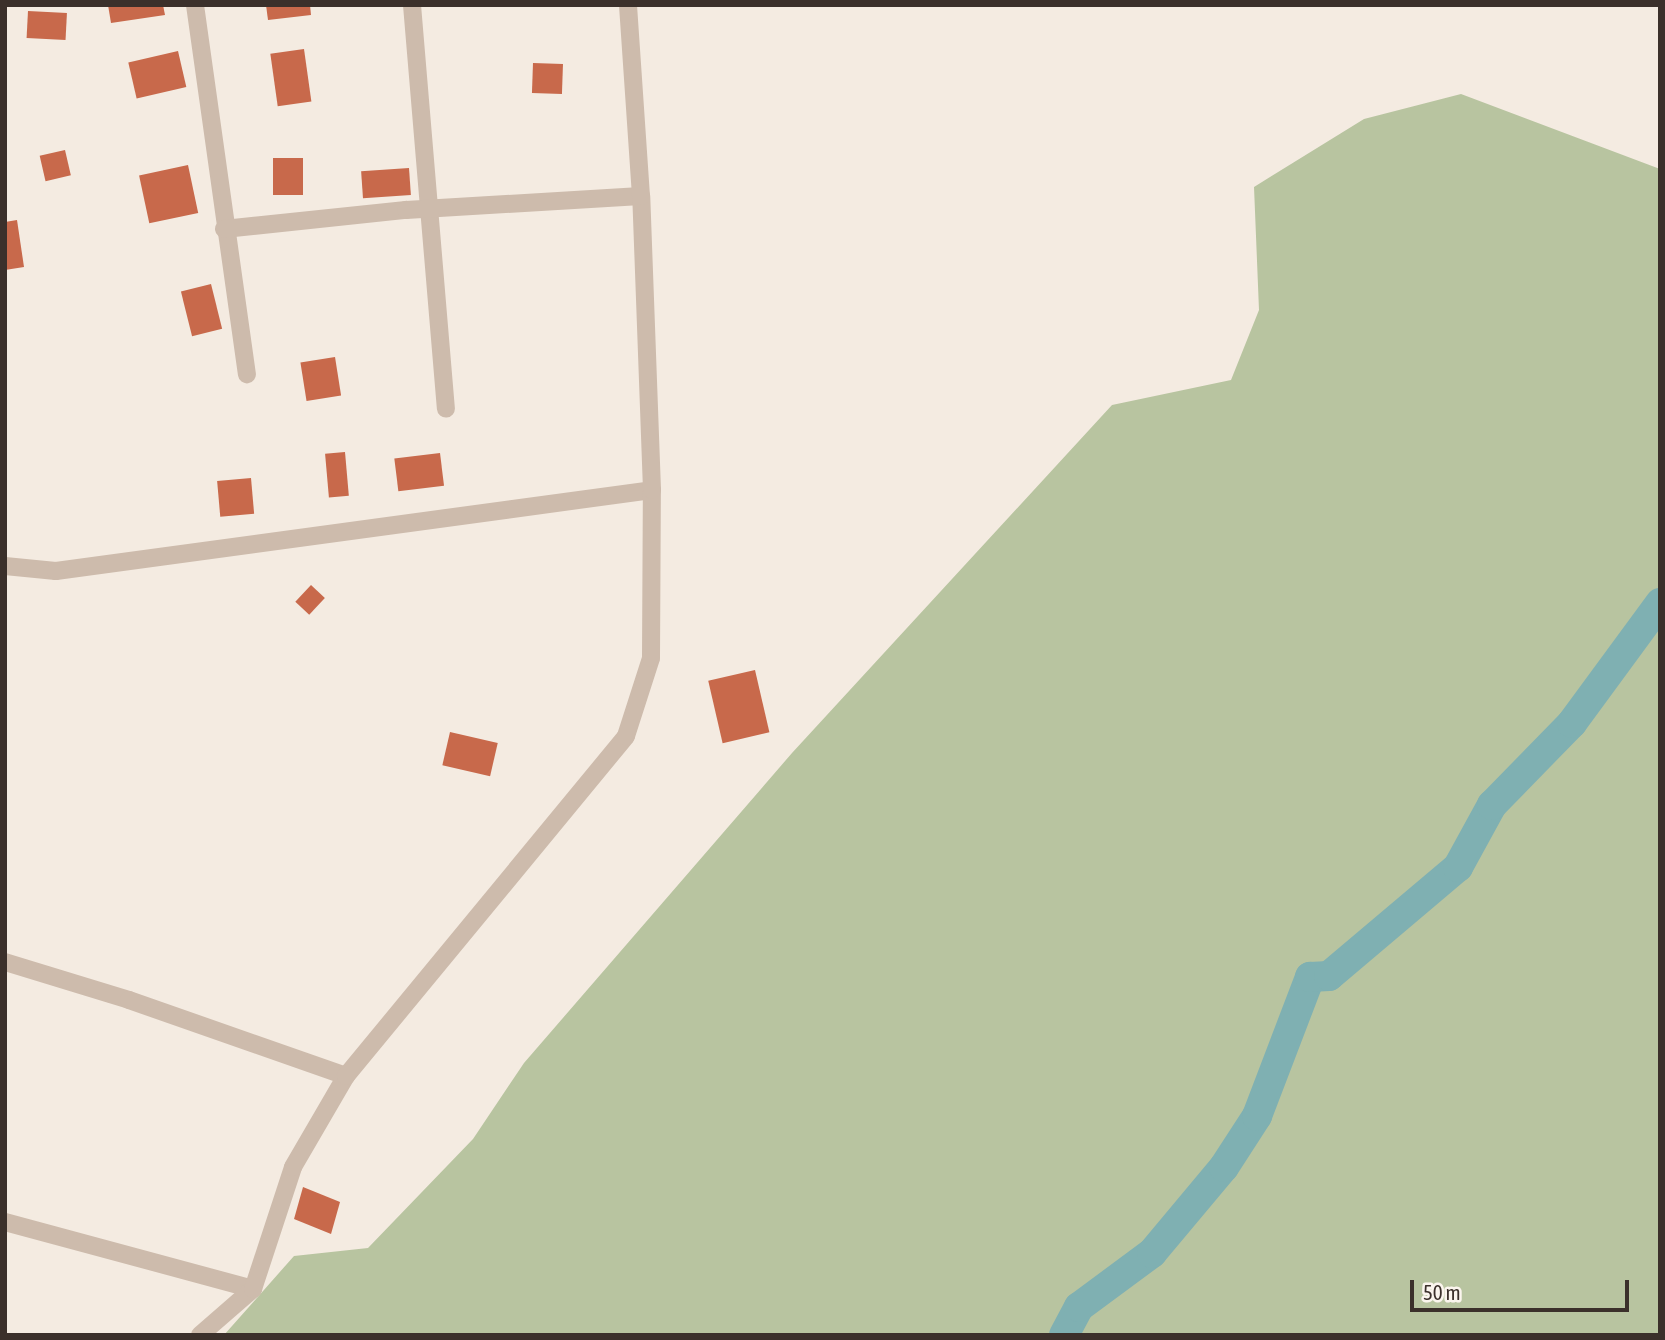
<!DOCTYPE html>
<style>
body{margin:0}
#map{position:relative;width:1665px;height:1340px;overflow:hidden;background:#f4ebe1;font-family:"Asap Condensed",sans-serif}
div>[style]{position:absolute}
.green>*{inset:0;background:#b8c4a0}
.canal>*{height:30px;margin:-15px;padding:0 15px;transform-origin:15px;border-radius:15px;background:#7fb0b2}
.building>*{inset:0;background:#c8694b;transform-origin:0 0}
.minor>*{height:18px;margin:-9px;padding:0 9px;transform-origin:9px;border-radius:9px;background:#cdbbac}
span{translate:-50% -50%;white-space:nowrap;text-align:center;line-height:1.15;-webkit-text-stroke:7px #fbf5ee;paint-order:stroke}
.frame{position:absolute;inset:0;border:7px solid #3b302b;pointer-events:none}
.scale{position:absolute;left:1410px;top:1280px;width:219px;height:32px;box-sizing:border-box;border:4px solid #3b302b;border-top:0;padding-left:9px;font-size:21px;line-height:24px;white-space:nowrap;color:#3b302b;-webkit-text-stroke:5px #fbf5ee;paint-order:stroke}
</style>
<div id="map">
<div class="green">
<div style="clip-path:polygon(1461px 94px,1660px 169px,1660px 1335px,224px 1335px,294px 1256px,368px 1248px,473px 1139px,524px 1063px,792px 753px,1112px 405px,1231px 380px,1259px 310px,1254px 187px,1364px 119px)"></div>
</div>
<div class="canal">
<div style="left:1064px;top:1335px;width:32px;rotate:-62deg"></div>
<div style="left:1079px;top:1307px;width:91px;rotate:-36.5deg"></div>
<div style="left:1152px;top:1253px;width:112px;rotate:-50.1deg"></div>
<div style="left:1224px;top:1167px;width:61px;rotate:-57.1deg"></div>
<div style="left:1257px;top:1116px;width:149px;rotate:-69.1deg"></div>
<div style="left:1310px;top:977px;width:19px;rotate:-3deg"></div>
<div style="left:1329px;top:976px;width:169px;rotate:-40.2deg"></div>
<div style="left:1458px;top:867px;width:71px;rotate:-61.3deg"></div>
<div style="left:1492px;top:805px;width:115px;rotate:-45.7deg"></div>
<div style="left:1572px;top:723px;width:149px;rotate:-53.7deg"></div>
</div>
<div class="building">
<div style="clip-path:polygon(108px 5px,163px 5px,165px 15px,111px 23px)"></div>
<div style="clip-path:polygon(266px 5px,310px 5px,311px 15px,268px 20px)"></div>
<div style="left:28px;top:11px;width:39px;height:27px;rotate:3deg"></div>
<div style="left:304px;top:49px;width:53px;height:34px;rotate:82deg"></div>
<div style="left:178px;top:51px;width:37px;height:51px;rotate:77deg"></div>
<div style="left:533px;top:63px;width:30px;height:30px;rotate:2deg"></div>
<div style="left:65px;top:150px;width:26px;height:26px;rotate:77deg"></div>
<div style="left:273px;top:158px;width:30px;height:37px"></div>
<div style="left:188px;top:165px;width:49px;height:50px;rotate:78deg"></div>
<div style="left:409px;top:168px;width:27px;height:48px;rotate:86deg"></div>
<div style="clip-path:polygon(17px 220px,24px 267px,5px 270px,5px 222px)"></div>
<div style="left:211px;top:284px;width:46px;height:31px;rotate:76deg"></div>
<div style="left:335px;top:357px;width:39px;height:35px;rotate:81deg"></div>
<div style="left:345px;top:452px;width:44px;height:20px;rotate:85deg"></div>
<div style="left:440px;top:453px;width:33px;height:46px;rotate:83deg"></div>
<div style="left:251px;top:478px;width:36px;height:34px;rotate:85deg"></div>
<div style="left:311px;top:585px;width:19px;height:23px;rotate:43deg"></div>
<div style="left:755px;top:670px;width:64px;height:48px;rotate:77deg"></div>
<div style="left:450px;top:732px;width:49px;height:34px;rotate:13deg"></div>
<div style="clip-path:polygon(303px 1187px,340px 1202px,331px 1234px,294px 1219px)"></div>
</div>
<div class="minor">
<div style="left:195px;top:5px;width:373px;rotate:82deg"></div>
<div style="left:412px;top:5px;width:405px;rotate:85.2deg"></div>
<div style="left:224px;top:229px;width:183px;rotate:-6deg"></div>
<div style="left:406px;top:210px;width:235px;rotate:-3.4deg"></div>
<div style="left:5px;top:566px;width:51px;rotate:5.6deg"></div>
<div style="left:56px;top:571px;width:601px;rotate:-7.74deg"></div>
<div style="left:5px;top:962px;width:130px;rotate:17deg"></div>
<div style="left:129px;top:1000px;width:230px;rotate:19.3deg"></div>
<div style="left:5px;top:1222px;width:257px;rotate:15.1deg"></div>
<div style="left:200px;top:1335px;width:70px;rotate:-41deg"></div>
<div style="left:253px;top:1289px;width:128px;rotate:-71.8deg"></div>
<div style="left:293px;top:1167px;width:105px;rotate:-59.8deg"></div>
<div style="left:346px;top:1076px;width:440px;rotate:-50.5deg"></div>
<div style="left:626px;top:736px;width:82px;rotate:-72.2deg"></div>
<div style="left:651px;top:658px;width:168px;rotate:-89.7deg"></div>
<div style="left:652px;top:490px;width:294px;rotate:-92.1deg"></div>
<div style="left:641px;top:196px;width:191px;rotate:-93.9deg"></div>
</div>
<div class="frame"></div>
<div class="scale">50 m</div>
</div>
